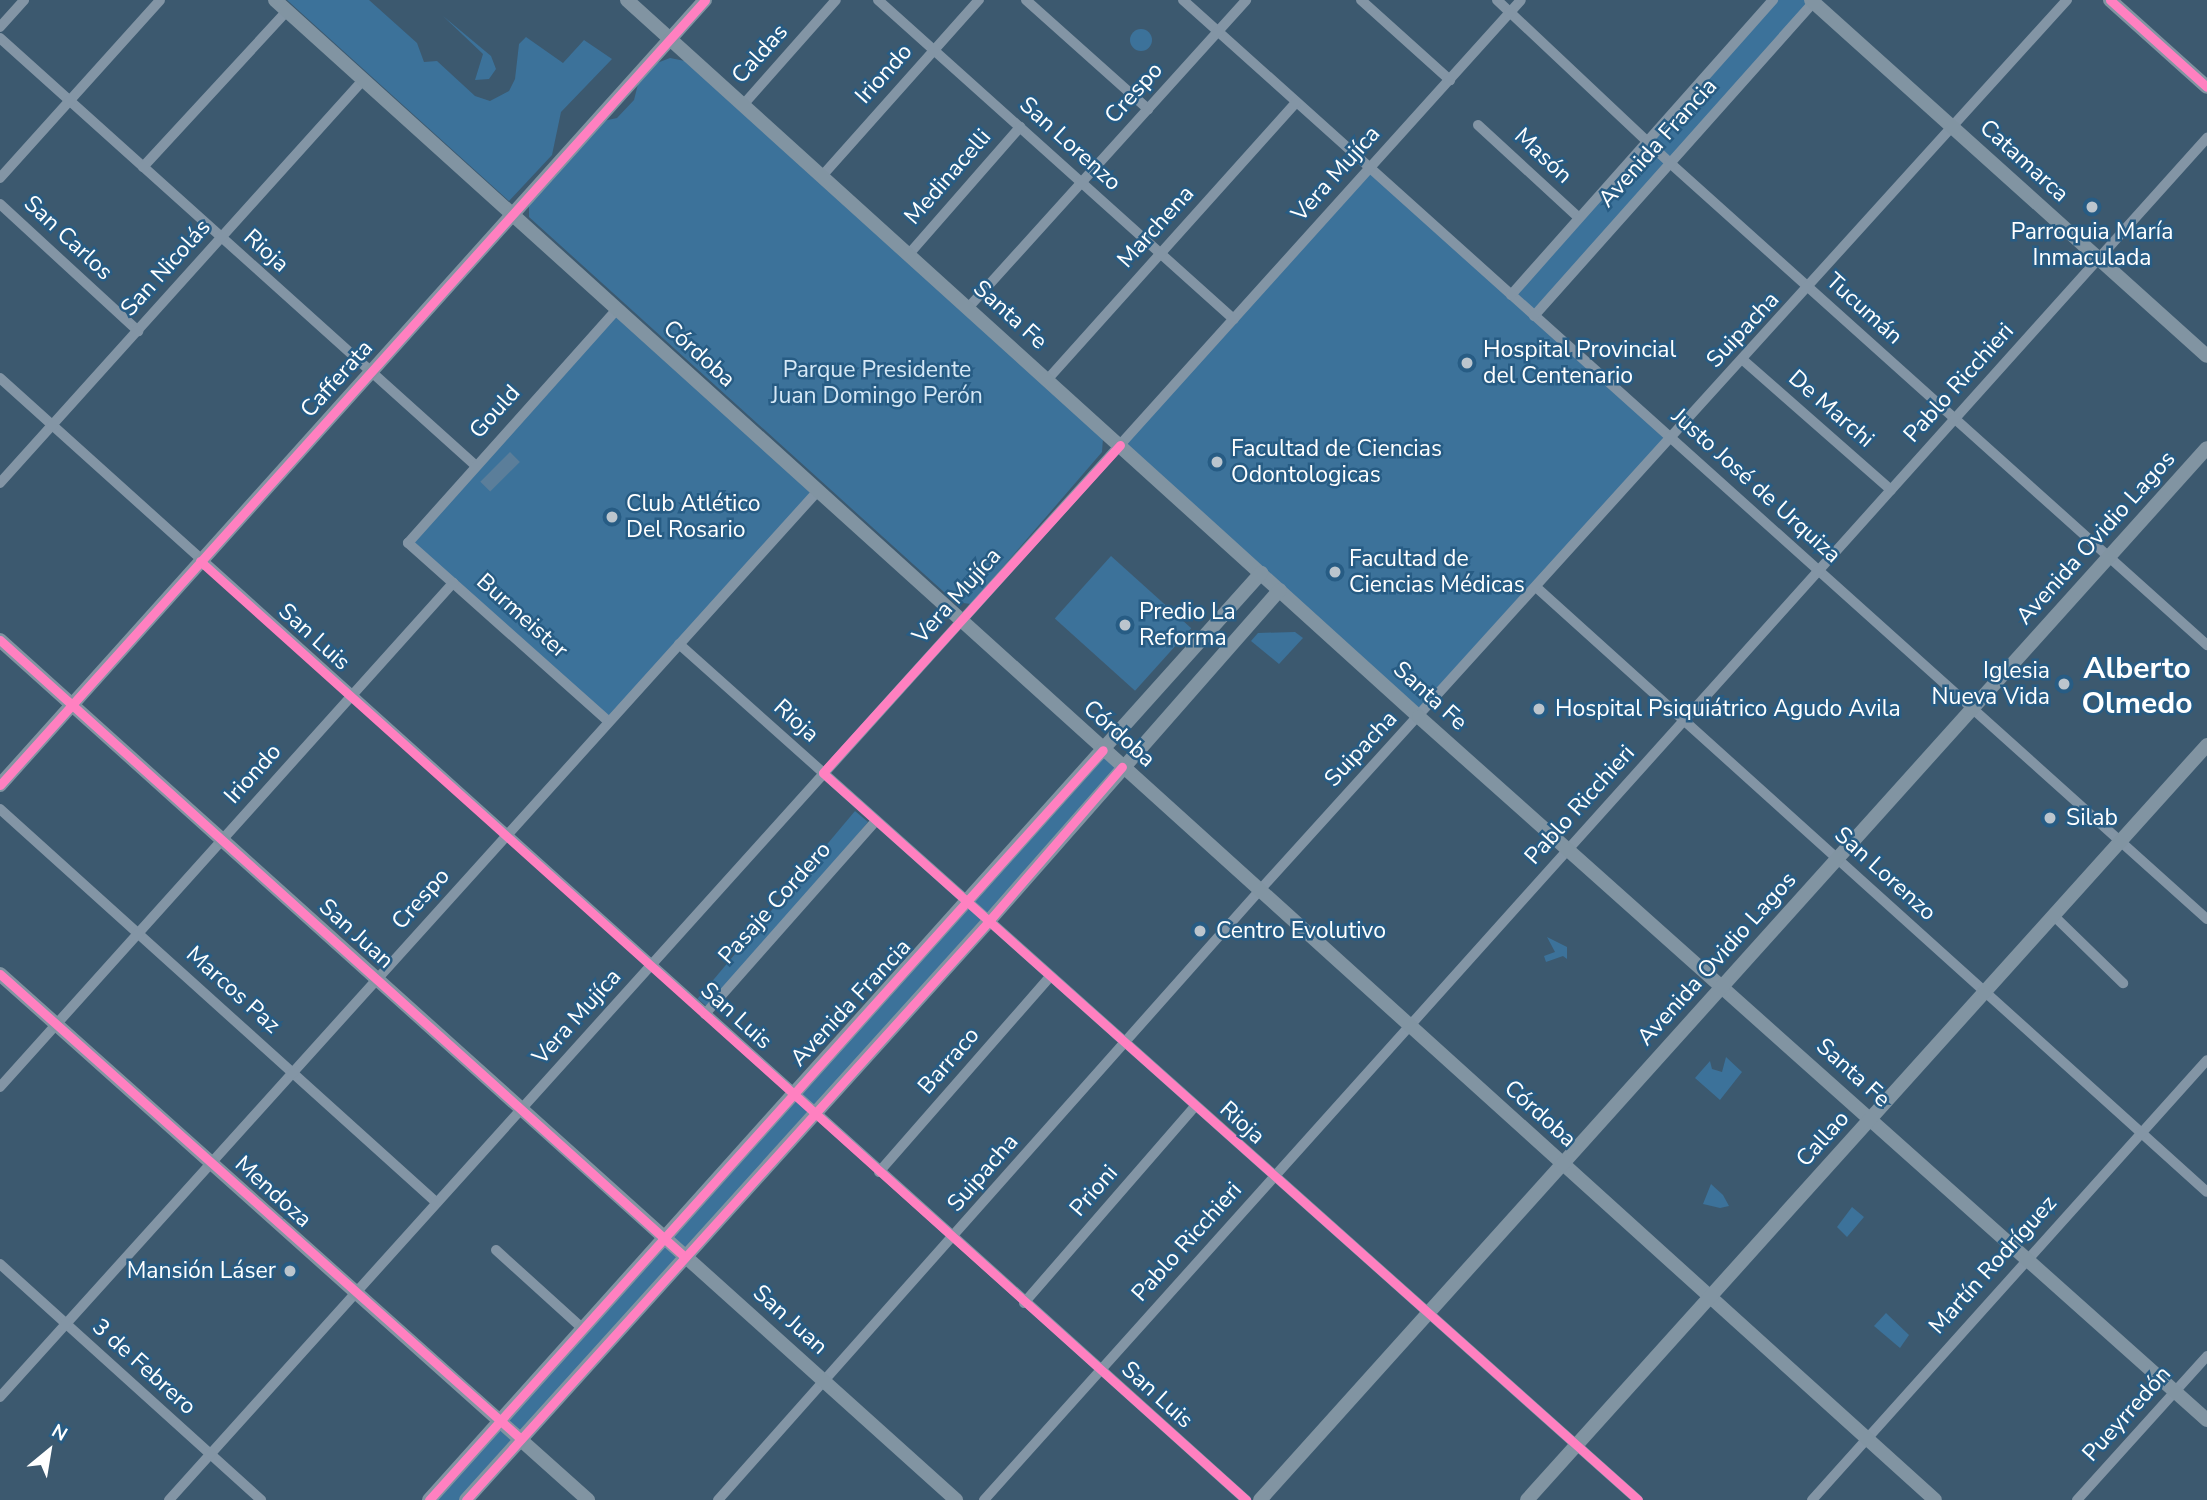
<!DOCTYPE html>
<meta charset="utf-8">
<style>
body{margin:0}
#map{position:relative;width:2207px;height:1500px;overflow:hidden;background:#3c596f;font-family:"Nunito Sans",sans-serif}
div>[style]{position:absolute}
.green>*{inset:0;background:#3c729a;transform-origin:0 0}
.round{border-radius:50%}
.water>*{inset:0;background:#5b7e9a;transform-origin:0 0}
.minor>*{height:10px;margin:-5px;padding:0 5px;transform-origin:5px;border-radius:5px;background:#8395a5}
.major>*{height:14px;margin:-7px;padding:0 7px;transform-origin:7px;border-radius:7px;background:#8194a2}
.cycleway>*{height:9px;margin:-4.5px;padding:0 4.5px;transform-origin:4.5px;border-radius:4.5px;background:#ff80c0}
.dots>*{width:19px;height:19px;translate:-50% -50%;box-sizing:border-box;border:4px solid #275c84;border-radius:50%}
span{translate:-50% -50%;white-space:nowrap;text-align:center;line-height:1.15;-webkit-text-stroke:5px #275c84;paint-order:stroke}
.street-label{font-size:23px;color:#fff}
.poi-label{font-size:23px;color:#fff}
.left{translate:0 -50%;text-align:left}
.right{translate:-100% -50%;text-align:right}
.park-label{font-size:23px;color:#d5e8f6}
.district-label{font-size:30px;color:#fff;font-weight:700}
.north{position:absolute;left:14px;top:1416px;width:70px;height:70px;-webkit-text-stroke:5px #275c84;paint-order:stroke;rotate:30deg;font-size:19px;font-weight:700;line-height:28px;text-align:center;color:#fff}
.north::after{content:'';display:block;margin:auto;width:24px;height:32px;background:#fff;clip-path:polygon(50% 0,100% 100%,50% 72%,0 100%)}
</style>
<div id="map">
<div class="green">
<div style="clip-path:polygon(287px 0,369px 0,417px 43px,424px 62px,437px 61px,475px 96px,490px 101px,509px 91px,515px 79px,519px 44px,526px 37px,563px 63px,584px 40px,612px 59px,561px 112px,552px 155px,509px 201px)"></div>
<div style="clip-path:polygon(1773px 0,1816px 0,1534px 315px,1671px 438px,1419px 717px,1120px 445px,1369px 169px,1511px 295px)"></div>
<div style="clip-path:polygon(443px 16px,491px 56px,496px 69px,489px 79px,475px 80px,483px 54px)"></div>
<div class="round" style="left:1130px;top:29px;width:22px;height:22px"></div>
<div style="clip-path:polygon(670px 58px,685px 61px,1103px 438px,1102px 452px,971px 604px,955px 602px,529px 217px,529px 205px,603px 121px,617px 118px,634px 100px,638px 84px,657px 63px)"></div>
<div style="left:616px;top:310px;width:271px;height:312px;rotate:42deg"></div>
<div style="left:1111px;top:556px;width:108px;height:84px;rotate:42deg"></div>
<div style="clip-path:polygon(1295px 632px,1303px 638px,1279px 664px,1251px 641px,1258px 633px)"></div>
<div style="left:1103px;top:750px;width:25px;height:1008px;rotate:42deg"></div>
<div style="left:855px;top:811px;width:17px;height:245px;rotate:40deg"></div>
<div style="clip-path:polygon(1547px 937px,1567px 947px,1567px 959px,1563px 956px,1546px 962px,1544px 956px,1555px 952px)"></div>
<div style="clip-path:polygon(1726px 1057px,1742px 1072px,1720px 1100px,1695px 1078px,1710px 1061px,1712px 1069px,1722px 1072px)"></div>
<div style="clip-path:polygon(1711px 1184px,1723px 1195px,1729px 1206px,1720px 1208px,1703px 1204px)"></div>
<div style="clip-path:polygon(1852px 1207px,1864px 1217px,1847px 1237px,1837px 1227px)"></div>
<div style="clip-path:polygon(1886px 1313px,1909px 1335px,1900px 1348px,1874px 1326px)"></div>
</div>
<div class="water">
<div style="left:510px;top:452px;width:14px;height:42px;rotate:45deg"></div>
</div>
<div class="minor">
<div style="left:878px;top:0;width:478px;rotate:41.9deg"></div>
<div style="left:1026px;top:0;width:164px;rotate:41.8deg"></div>
<div style="left:1183px;top:0;width:1376px;rotate:41.91deg"></div>
<div style="left:1361px;top:0;width:120px;rotate:42deg"></div>
<div style="left:1497px;top:0;width:238px;rotate:43.3deg"></div>
<div style="left:1670px;top:163px;width:722px;rotate:41.91deg"></div>
<div style="left:0;top:27px;width:36px;rotate:-48deg"></div>
<div style="left:0;top:38px;width:639px;rotate:41.95deg"></div>
<div style="left:743px;top:105px;width:140px;rotate:-48.5deg"></div>
<div style="left:1478px;top:125px;width:137px;rotate:42.6deg"></div>
<div style="left:143px;top:167px;width:212px;rotate:-47.3deg"></div>
<div style="left:822px;top:176px;width:236px;rotate:-48.3deg"></div>
<div style="left:0;top:178px;width:239px;rotate:-48deg"></div>
<div style="left:0;top:204px;width:188px;rotate:42.6deg"></div>
<div style="left:909px;top:254px;width:169px;rotate:-48.8deg"></div>
<div style="left:1511px;top:295px;width:395px;rotate:-48.4deg"></div>
<div style="left:968px;top:308px;width:415px;rotate:-47.9deg"></div>
<div style="left:1534px;top:316px;width:424px;rotate:-48.3deg"></div>
<div style="left:1743px;top:360px;width:197px;rotate:41.3deg"></div>
<div style="left:0;top:378px;width:1677px;rotate:42deg"></div>
<div style="left:1047px;top:380px;width:373px;rotate:-48.1deg"></div>
<div style="left:0;top:483px;width:542px;rotate:-47.99deg"></div>
<div style="left:1536px;top:587px;width:903px;rotate:42.04deg"></div>
<div style="left:679px;top:644px;width:1285px;rotate:41.75deg"></div>
<div style="left:608px;top:721px;width:268px;rotate:-138.3deg"></div>
<div style="left:408px;top:543px;width:312px;rotate:-48.2deg"></div>
<div style="left:0;top:809px;width:588px;rotate:42.04deg"></div>
<div style="left:2053px;top:915px;width:98px;rotate:44.2deg"></div>
<div style="left:705px;top:1014px;width:258px;rotate:-48.5deg"></div>
<div style="left:0;top:1087px;width:678px;rotate:-48.05deg"></div>
<div style="left:879px;top:1172px;width:259px;rotate:-48.8deg"></div>
<div style="left:496px;top:1250px;width:118px;rotate:42.2deg"></div>
<div style="left:0;top:1264px;width:352px;rotate:42.1deg"></div>
<div style="left:1024px;top:1303px;width:261px;rotate:-49deg"></div>
<div style="left:0;top:1397px;width:1219px;rotate:-47.93deg"></div>
<div style="left:169px;top:1500px;width:2019px;rotate:-47.97deg"></div>
<div style="left:718px;top:1500px;width:815px;rotate:-48.38deg"></div>
<div style="left:1259px;top:891px;width:1203px;rotate:-47.8deg"></div>
<div style="left:984px;top:1500px;width:1831px;rotate:-48.08deg"></div>
<div style="left:1812px;top:1500px;width:591px;rotate:-48.08deg"></div>
<div style="left:2077px;top:1500px;width:194px;rotate:-47.9deg"></div>
</div>
<div class="major">
<div style="left:275px;top:0;width:2237px;rotate:42.1deg"></div>
<div style="left:627px;top:0;width:1068px;rotate:42.15deg"></div>
<div style="left:1419px;top:717px;width:1056px;rotate:41.74deg"></div>
<div style="left:1811px;top:0;width:532px;rotate:41.96deg"></div>
<div style="left:2110px;top:0;width:130px;rotate:41.9deg"></div>
<div style="left:0;top:640px;width:1286px;rotate:41.97deg"></div>
<div style="left:0;top:785px;width:1055px;rotate:-48.07deg"></div>
<div style="left:0;top:974px;width:789px;rotate:41.81deg"></div>
<div style="left:429px;top:1500px;width:1246px;rotate:-48.09deg"></div>
<div style="left:466px;top:1500px;width:779px;rotate:-47.91deg"></div>
<div style="left:988px;top:922px;width:442px;rotate:-48.7deg"></div>
<div style="left:1260px;top:1500px;width:1415px;rotate:-48.01deg"></div>
<div style="left:1527px;top:1500px;width:1016px;rotate:-47.99deg"></div>
</div>
<div class="cycleway">
<div style="left:2110px;top:0;width:130px;rotate:41.9deg"></div>
<div style="left:1120px;top:445px;width:442px;rotate:132.2deg"></div>
<div style="left:823px;top:773px;width:1092px;rotate:41.73deg"></div>
<div style="left:200px;top:561px;width:1406px;rotate:41.91deg"></div>
<div style="left:0;top:640px;width:922px;rotate:42.01deg"></div>
<div style="left:0;top:785px;width:1055px;rotate:-48.07deg"></div>
<div style="left:0;top:974px;width:698px;rotate:41.75deg"></div>
<div style="left:429px;top:1500px;width:1008px;rotate:-48.06deg"></div>
<div style="left:466px;top:1500px;width:779px;rotate:-47.91deg"></div>
<div style="left:988px;top:922px;width:205px;rotate:-49.2deg"></div>
</div>
<div class="dots">
<div style="left:2092px;top:207px;background:#bbc5cd"></div>
<div style="left:1467px;top:363px;background:#bbc5cd"></div>
<div style="left:1217px;top:462px;background:#bbc5cd"></div>
<div style="left:612px;top:517px;background:#bbc5cd"></div>
<div style="left:1335px;top:572px;background:#bbc5cd"></div>
<div style="left:1125px;top:625px;background:#bbc5cd"></div>
<div style="left:2064px;top:684px;background:#bbc5cd"></div>
<div style="left:1539px;top:709px;background:#bbc5cd"></div>
<div style="left:2050px;top:818px;background:#bbc5cd"></div>
<div style="left:1200px;top:931px;background:#bbc5cd"></div>
<div style="left:290px;top:1271px;background:#bbc5cd"></div>
</div>
<div class="street-label">
<span style="left:760px;top:54px;rotate:-48deg">Caldas</span>
<span style="left:884px;top:74px;rotate:-48deg">Iriondo</span>
<span style="left:1134px;top:93px;rotate:-48deg">Crespo</span>
<span style="left:1658px;top:143px;rotate:-48deg">Avenida Francia</span>
<span style="left:1070px;top:144px;rotate:42deg">San Lorenzo</span>
<span style="left:1543px;top:156px;rotate:43deg">Masón</span>
<span style="left:2024px;top:161px;rotate:42deg">Catamarca</span>
<span style="left:1336px;top:174px;rotate:-48deg">Vera Mujíca</span>
<span style="left:948px;top:177px;rotate:-49deg">Medinacelli</span>
<span style="left:1156px;top:227px;rotate:-48deg">Marchena</span>
<span style="left:68px;top:238px;rotate:43deg">San Carlos</span>
<span style="left:266px;top:251px;rotate:42deg">Rioja</span>
<span style="left:166px;top:268px;rotate:-48deg">San Nicolás</span>
<span style="left:1864px;top:309px;rotate:42deg">Tucumán</span>
<span style="left:1010px;top:315px;rotate:42deg">Santa Fe</span>
<span style="left:1743px;top:330px;rotate:-47deg">Suipacha</span>
<span style="left:699px;top:354px;rotate:42deg">Córdoba</span>
<span style="left:337px;top:379px;rotate:-48deg">Cafferata</span>
<span style="left:1959px;top:383px;rotate:-48deg">Pablo Ricchieri</span>
<span style="left:1831px;top:409px;rotate:41deg">De Marchi</span>
<span style="left:495px;top:412px;rotate:-48deg">Gould</span>
<span style="left:1756px;top:486px;rotate:42deg">Justo José de Urquiza</span>
<span style="left:2096px;top:538px;rotate:-48deg">Avenida Ovidio Lagos</span>
<span style="left:957px;top:596px;rotate:-48deg">Vera Mujíca</span>
<span style="left:522px;top:616px;rotate:42deg">Burmeister</span>
<span style="left:314px;top:637px;rotate:42deg">San Luis</span>
<span style="left:1430px;top:696px;rotate:42deg">Santa Fe</span>
<span style="left:796px;top:721px;rotate:42deg">Rioja</span>
<span style="left:1119px;top:734px;rotate:42deg">Córdoba</span>
<span style="left:1361px;top:749px;rotate:-47deg">Suipacha</span>
<span style="left:253px;top:774px;rotate:-48deg">Iriondo</span>
<span style="left:1580px;top:805px;rotate:-48deg">Pablo Ricchieri</span>
<span style="left:1885px;top:874px;rotate:42deg">San Lorenzo</span>
<span style="left:421px;top:899px;rotate:-48deg">Crespo</span>
<span style="left:775px;top:903px;rotate:-48deg">Pasaje Cordero</span>
<span style="left:356px;top:934px;rotate:42deg">San Juan</span>
<span style="left:1717px;top:959px;rotate:-48deg">Avenida Ovidio Lagos</span>
<span style="left:233px;top:990px;rotate:42deg">Marcos Paz</span>
<span style="left:851px;top:1003px;rotate:-47deg">Avenida Francia</span>
<span style="left:736px;top:1016px;rotate:42deg">San Luis</span>
<span style="left:577px;top:1017px;rotate:-48deg">Vera Mujíca</span>
<span style="left:949px;top:1061px;rotate:-49deg">Barraco</span>
<span style="left:1853px;top:1073px;rotate:42deg">Santa Fe</span>
<span style="left:1540px;top:1114px;rotate:42deg">Córdoba</span>
<span style="left:1242px;top:1123px;rotate:42deg">Rioja</span>
<span style="left:1823px;top:1139px;rotate:-48deg">Callao</span>
<span style="left:983px;top:1173px;rotate:-49deg">Suipacha</span>
<span style="left:1094px;top:1191px;rotate:-49deg">Prioni</span>
<span style="left:273px;top:1192px;rotate:42deg">Mendoza</span>
<span style="left:1187px;top:1242px;rotate:-48deg">Pablo Ricchieri</span>
<span style="left:1993px;top:1265px;rotate:-48deg">Martín Rodríguez</span>
<span style="left:790px;top:1320px;rotate:42deg">San Juan</span>
<span style="left:144px;top:1367px;rotate:42deg">3 de Febrero</span>
<span style="left:1157px;top:1395px;rotate:42deg">San Luis</span>
<span style="left:2127px;top:1414px;rotate:-48deg">Pueyrredón</span>
</div>
<div class="poi-label">
<span style="left:2092px;top:245px">Parroquia María<br>Inmaculada</span>
<span class="left" style="left:1483px;top:363px">Hospital Provincial<br>del Centenario</span>
<span class="left" style="left:1231px;top:462px">Facultad de Ciencias<br>Odontologicas</span>
<span class="left" style="left:626px;top:517px">Club Atlético<br>Del Rosario</span>
<span class="left" style="left:1349px;top:572px">Facultad de<br>Ciencias Médicas</span>
<span class="left" style="left:1139px;top:625px">Predio La<br>Reforma</span>
<span class="right" style="left:2050px;top:684px">Iglesia<br>Nueva Vida</span>
<span class="left" style="left:1555px;top:709px">Hospital Psiquiátrico Agudo Avila</span>
<span class="left" style="left:2066px;top:818px">Silab</span>
<span class="left" style="left:1216px;top:931px">Centro Evolutivo</span>
<span class="right" style="left:276px;top:1271px">Mansión Láser</span>
</div>
<div class="park-label">
<span style="left:877px;top:383px">Parque Presidente<br>Juan Domingo Perón</span>
</div>
<div class="district-label">
<span style="left:2137px;top:686px">Alberto<br>Olmedo</span>
</div>
<div class="north">N</div>
</div>
